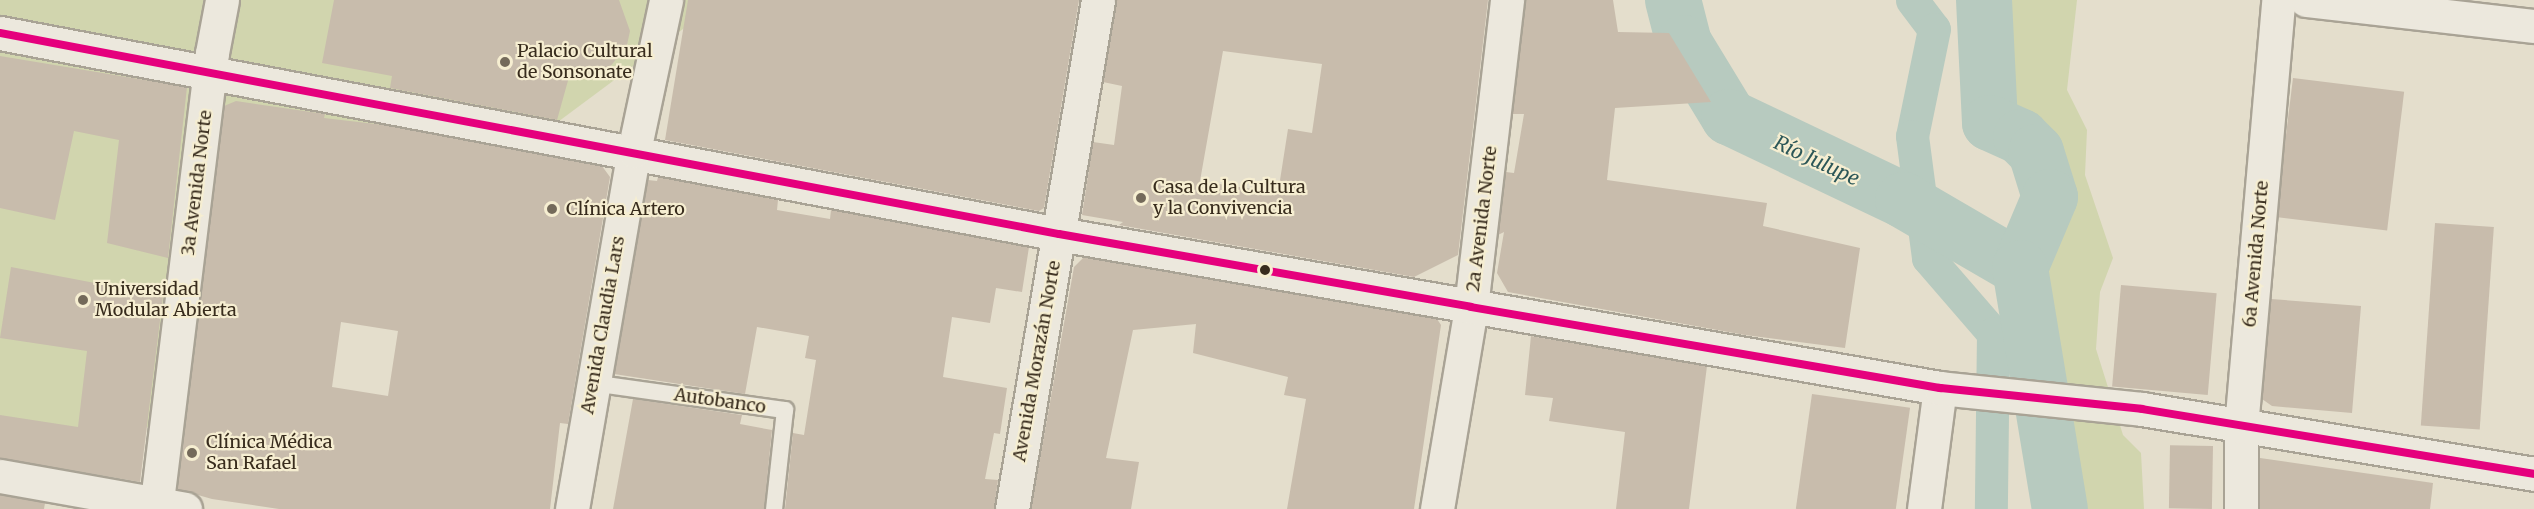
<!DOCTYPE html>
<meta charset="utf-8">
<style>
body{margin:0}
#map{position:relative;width:2534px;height:509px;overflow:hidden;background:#e4decc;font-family:Merriweather,serif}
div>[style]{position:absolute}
.green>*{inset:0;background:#d1d5ae}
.canal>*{height:33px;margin:-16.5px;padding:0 16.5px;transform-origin:16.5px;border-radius:16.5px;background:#b7cabf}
.river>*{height:56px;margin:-28px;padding:0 28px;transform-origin:28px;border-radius:28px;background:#b7cabf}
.building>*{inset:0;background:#c8bcac;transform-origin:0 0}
.roads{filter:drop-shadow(2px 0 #a9a395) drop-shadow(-2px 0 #a9a395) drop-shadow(0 2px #a9a395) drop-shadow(0 -2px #a9a395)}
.service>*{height:16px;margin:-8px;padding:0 8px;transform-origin:8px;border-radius:8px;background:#ece8dd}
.minor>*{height:33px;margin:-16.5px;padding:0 16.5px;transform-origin:16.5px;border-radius:16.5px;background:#ece8dd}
.secondary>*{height:33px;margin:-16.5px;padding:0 16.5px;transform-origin:16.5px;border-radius:16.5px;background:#ece8dd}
.bus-1>*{height:8px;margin:-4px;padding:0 4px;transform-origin:4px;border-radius:4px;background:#e5007d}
.dots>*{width:16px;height:16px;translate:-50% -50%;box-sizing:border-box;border:3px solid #f6eed1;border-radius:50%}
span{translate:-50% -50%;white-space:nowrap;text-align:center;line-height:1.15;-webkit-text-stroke:4.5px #f6eed1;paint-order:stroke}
.poi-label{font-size:18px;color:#382c1d}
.left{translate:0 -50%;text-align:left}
.street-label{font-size:18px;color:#382c1d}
.water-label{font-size:20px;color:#2c5758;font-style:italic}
</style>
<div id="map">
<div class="green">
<div style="clip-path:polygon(0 0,722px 0,37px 509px,0 509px)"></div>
<div style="clip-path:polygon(2000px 0,2077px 0,2067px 90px,2087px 130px,2085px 175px,2113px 258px,2100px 292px,2096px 349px,2123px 435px,2141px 453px,2144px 509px,2080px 509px,2046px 352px,2037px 276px,2045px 249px,2065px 215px,2058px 167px,2038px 131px,2018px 112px,2005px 89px)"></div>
</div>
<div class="canal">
<div style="left:1912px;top:0;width:36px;rotate:53deg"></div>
<div style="left:1934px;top:29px;width:109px;rotate:101.6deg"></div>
<div style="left:1912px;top:136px;width:123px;rotate:82.5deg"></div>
<div style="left:1928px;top:258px;width:99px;rotate:49.1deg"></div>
<div style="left:1993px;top:333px;width:176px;rotate:90.7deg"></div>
</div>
<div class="river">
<div style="left:1673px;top:0;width:44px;rotate:75.7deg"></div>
<div style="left:1684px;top:43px;width:87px;rotate:58.7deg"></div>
<div style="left:1729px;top:117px;width:193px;rotate:25.5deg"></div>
<div style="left:1903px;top:200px;width:135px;rotate:30.2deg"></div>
<div style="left:1984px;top:0;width:123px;rotate:87.2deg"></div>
<div style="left:1990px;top:123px;width:34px;rotate:24deg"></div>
<div style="left:2021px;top:137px;width:21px;rotate:45deg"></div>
<div style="left:2036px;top:152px;width:47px;rotate:72.7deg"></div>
<div style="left:2050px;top:197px;width:77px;rotate:112.9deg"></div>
<div style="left:2020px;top:268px;width:244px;rotate:80.6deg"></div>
</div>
<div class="building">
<div style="clip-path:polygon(334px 0,619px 0,630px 31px,627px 45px,610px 67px,598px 73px,569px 77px,557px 120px,390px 88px,392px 76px,322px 63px)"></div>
<div style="clip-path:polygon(688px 0,1079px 0,1044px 208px,1039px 211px,665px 140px)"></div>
<div style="clip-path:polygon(evenodd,1116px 0,1488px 0,1458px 255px,1414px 277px,1119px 225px,1123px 222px,1082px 215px,1093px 142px,1114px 145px,1122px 86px,1103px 82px,1116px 0,1223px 51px,1322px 64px,1312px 133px,1288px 129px,1278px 193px,1200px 181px,1223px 51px)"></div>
<div style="clip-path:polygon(1525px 0,1613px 0,1618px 32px,1669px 33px,1711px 102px,1615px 108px,1607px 180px,1767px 203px,1763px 226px,1860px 248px,1845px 348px,1745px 335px,1508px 292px,1497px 273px,1504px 232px,1498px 235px,1506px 172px,1514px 173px,1524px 114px,1512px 114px)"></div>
<div style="clip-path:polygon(0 56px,187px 87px,168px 258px,107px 243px,119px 140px,74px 131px,55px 220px,0 208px)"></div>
<div style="left:2293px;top:78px;width:112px;height:140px;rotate:7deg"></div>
<div style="clip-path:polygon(evenodd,236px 101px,325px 114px,324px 118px,384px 125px,602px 166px,610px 177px,568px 424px,560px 423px,550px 509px,279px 509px,212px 499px,177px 489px,224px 106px,236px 101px,341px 322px,398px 331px,388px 396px,332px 387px,341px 322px)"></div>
<div style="clip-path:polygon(658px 177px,778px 200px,777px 210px,830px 219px,831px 210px,1029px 247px,1022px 292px,996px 288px,990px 323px,952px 317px,943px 377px,1007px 388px,1000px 434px,994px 433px,985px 479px,998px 480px,994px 509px,785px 509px,793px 433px,804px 435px,816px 360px,805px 358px,809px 336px,757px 327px,745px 394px,614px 374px,648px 180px,657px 181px)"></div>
<div style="left:2435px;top:223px;width:59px;height:203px;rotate:4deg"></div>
<div style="clip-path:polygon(1084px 257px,1437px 319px,1441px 325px,1414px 509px,1287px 509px,1306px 399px,1284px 395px,1288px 377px,1193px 353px,1196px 324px,1133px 330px,1106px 458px,1139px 462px,1131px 509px,1031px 509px,1074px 267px)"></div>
<div style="clip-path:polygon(11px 267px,163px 296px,140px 482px,0 458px,0 415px,78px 427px,87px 351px,0 338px)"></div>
<div style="left:2121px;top:285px;width:96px;height:102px;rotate:5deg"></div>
<div style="clip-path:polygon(2271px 299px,2361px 306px,2352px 413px,2272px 406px,2262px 399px)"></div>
<div style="clip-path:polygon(1531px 336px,1707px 366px,1689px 509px,1616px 509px,1625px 432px,1549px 421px,1553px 398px,1525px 395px)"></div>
<div style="left:1812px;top:394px;width:99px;height:116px;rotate:8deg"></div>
<div style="clip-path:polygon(633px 399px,742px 415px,740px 424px,772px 430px,764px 509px,613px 509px)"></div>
<div style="left:2213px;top:446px;width:63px;height:43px;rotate:91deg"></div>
<div style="clip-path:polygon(2260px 458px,2433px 483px,2430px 509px,2260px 509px)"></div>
<div style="clip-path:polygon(0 495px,45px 503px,44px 509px,0 509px)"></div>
</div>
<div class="roads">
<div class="service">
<div style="left:592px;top:383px;width:195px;rotate:8deg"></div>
<div style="left:785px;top:410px;width:100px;rotate:96.3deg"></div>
</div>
<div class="minor">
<div style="left:2306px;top:0;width:229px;rotate:6.5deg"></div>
<div style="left:0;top:33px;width:1078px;rotate:10.75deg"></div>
<div style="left:0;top:476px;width:188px;rotate:10.1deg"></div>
<div style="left:156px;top:509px;width:459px;rotate:-83deg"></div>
<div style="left:212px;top:53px;width:54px;rotate:-79.3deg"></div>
<div style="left:572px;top:509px;width:363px;rotate:-80.2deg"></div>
<div style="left:634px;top:151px;width:154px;rotate:-78deg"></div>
<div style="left:1437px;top:509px;width:205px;rotate:-80.4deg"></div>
<div style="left:1471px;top:307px;width:309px;rotate:-83.3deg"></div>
<div style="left:1924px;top:509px;width:122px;rotate:-82.5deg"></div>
<div style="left:2241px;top:509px;width:82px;rotate:-90deg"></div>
<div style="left:2241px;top:427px;width:429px;rotate:-85deg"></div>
</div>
<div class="secondary">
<div style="left:1059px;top:234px;width:894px;rotate:9.92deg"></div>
<div style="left:1940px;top:388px;width:203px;rotate:5.9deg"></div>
<div style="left:2142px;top:409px;width:397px;rotate:9.4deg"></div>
<div style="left:1012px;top:509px;width:516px;rotate:-80.41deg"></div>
</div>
</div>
<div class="bus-1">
<div style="left:0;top:33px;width:1078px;rotate:10.75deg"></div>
<div style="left:1059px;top:234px;width:418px;rotate:10deg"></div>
<div style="left:1471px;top:307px;width:476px;rotate:9.8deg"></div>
<div style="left:1940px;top:388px;width:203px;rotate:5.9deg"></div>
<div style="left:2142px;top:409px;width:397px;rotate:9.4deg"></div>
</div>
<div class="dots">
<div style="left:505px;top:62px;background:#746a5a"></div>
<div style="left:1141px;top:198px;background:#746a5a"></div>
<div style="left:552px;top:209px;background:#746a5a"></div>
<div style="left:1265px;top:270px;background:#382c1d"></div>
<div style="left:83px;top:300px;background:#746a5a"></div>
<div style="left:192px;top:453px;background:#746a5a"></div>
</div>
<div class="poi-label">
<span class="left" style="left:517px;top:62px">Palacio Cultural<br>de Sonsonate</span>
<span class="left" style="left:1153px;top:198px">Casa de la Cultura<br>y la Convivencia</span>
<span class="left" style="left:566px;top:209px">Clínica Artero</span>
<span class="left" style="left:95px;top:300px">Universidad<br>Modular Abierta</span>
<span class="left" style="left:206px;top:453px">Clínica Médica<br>San Rafael</span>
</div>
<div class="street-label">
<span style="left:197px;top:183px;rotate:-83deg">3a Avenida Norte</span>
<span style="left:1482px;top:219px;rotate:-83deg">2a Avenida Norte</span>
<span style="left:2256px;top:254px;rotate:-85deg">6a Avenida Norte</span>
<span style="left:603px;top:325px;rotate:-80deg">Avenida Claudia Lars</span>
<span style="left:1037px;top:361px;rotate:-80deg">Avenida Morazán Norte</span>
<span style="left:720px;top:401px;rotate:8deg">Autobanco</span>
</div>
<div class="water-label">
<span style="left:1817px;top:160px;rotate:25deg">Río Julupe</span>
</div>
</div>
